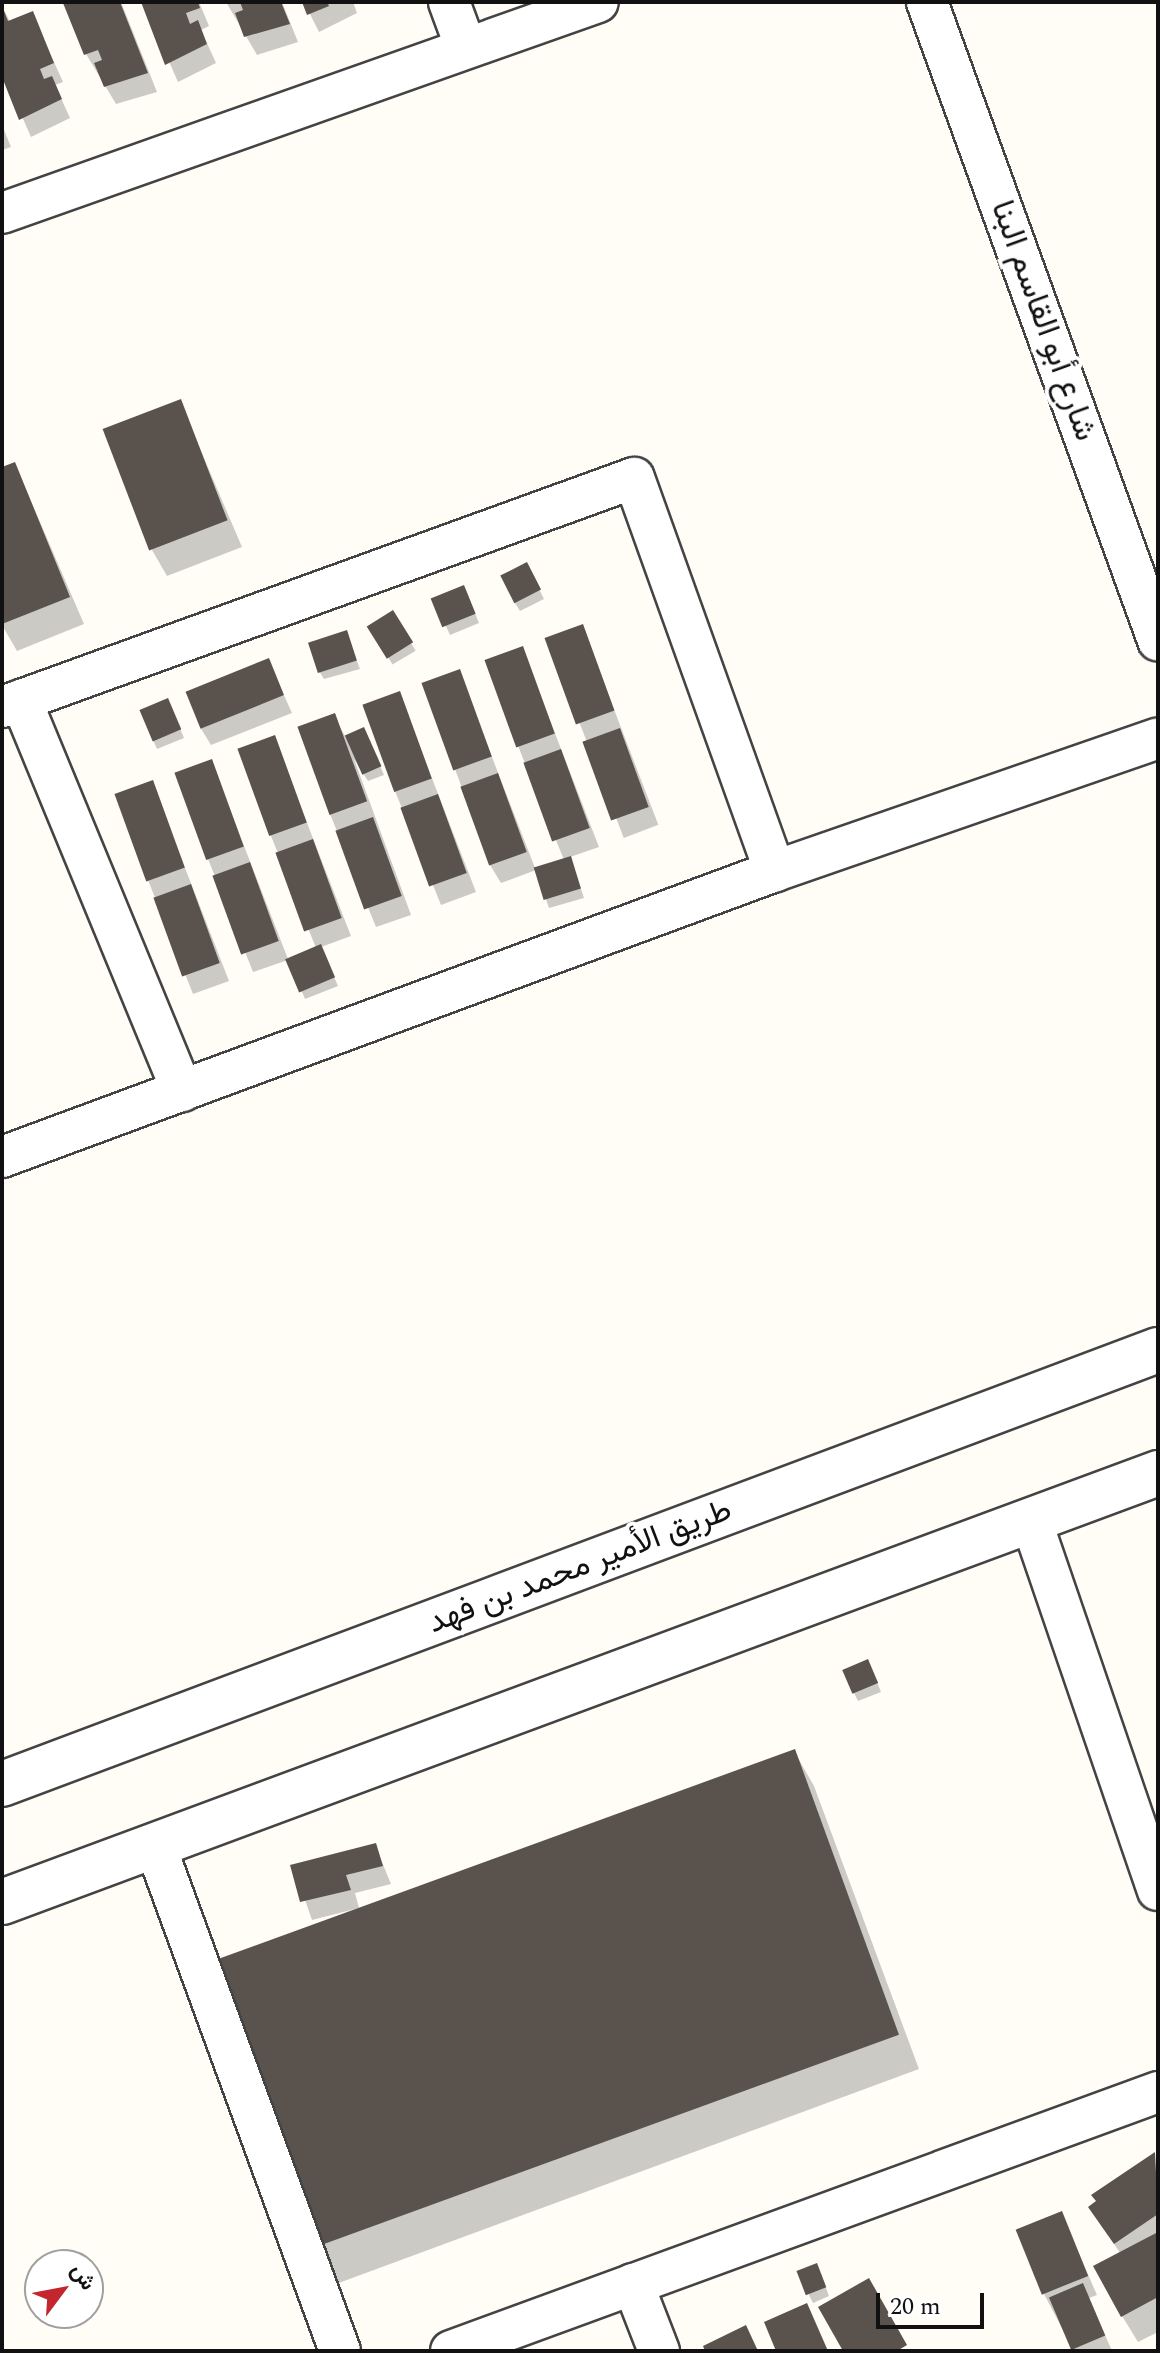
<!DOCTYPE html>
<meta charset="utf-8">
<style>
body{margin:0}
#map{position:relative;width:1160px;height:2353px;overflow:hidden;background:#fffdf5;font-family:Spectral,Vazirmatn,serif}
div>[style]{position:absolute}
.shadow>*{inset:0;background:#0003;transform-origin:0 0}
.building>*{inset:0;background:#5a524d;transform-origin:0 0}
.roads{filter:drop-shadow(2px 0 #444) drop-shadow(-2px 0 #444) drop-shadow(0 2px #444) drop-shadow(0 -2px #444)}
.minor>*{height:40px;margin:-20px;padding:0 20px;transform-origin:20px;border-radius:20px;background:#fff}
.tertiary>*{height:44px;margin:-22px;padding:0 22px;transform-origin:22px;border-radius:22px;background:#fff}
span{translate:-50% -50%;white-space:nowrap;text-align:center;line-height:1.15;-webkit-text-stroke:8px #fff;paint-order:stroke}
.street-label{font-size:32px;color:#111}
.frame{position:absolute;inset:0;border:4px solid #111;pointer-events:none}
.north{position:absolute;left:24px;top:2249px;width:80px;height:80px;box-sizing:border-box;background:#fff;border:2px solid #a0a0a0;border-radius:50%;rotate:58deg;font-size:22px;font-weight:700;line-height:32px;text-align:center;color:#111}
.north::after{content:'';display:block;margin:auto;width:28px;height:36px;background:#c4262e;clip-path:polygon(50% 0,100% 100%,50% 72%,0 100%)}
.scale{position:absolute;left:876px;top:2293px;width:108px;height:36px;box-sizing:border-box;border:4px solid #111;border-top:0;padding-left:10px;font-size:24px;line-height:28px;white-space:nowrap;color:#111;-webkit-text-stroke:6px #fff;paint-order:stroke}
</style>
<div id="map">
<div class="shadow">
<div style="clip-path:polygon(72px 2px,121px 2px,157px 92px,116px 104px,86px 54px,66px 4px)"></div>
<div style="clip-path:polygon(143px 2px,199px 2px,209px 26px,201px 30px,216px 63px,178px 82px)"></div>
<div style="clip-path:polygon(226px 2px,282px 2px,298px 42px,257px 55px)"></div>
<div style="clip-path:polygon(304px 2px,353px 2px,357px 13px,319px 32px)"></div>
<div style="clip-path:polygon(2px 6px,10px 22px,32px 13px,63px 82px,55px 85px,70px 118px,31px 137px,2px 71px)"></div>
<div style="clip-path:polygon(2px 125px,11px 147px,2px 150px)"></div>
<div style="clip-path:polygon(180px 402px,242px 547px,167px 576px,152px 550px)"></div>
<div style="clip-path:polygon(15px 464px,84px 624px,17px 651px,2px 625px,2px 469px)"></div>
<div style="clip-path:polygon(531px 573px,544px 599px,520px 611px,515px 603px)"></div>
<div style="clip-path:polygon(468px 596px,479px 623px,450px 635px,434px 600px)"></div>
<div style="left:393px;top:613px;width:44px;height:27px;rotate:59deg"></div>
<div style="left:582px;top:626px;width:213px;height:37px;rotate:69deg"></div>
<div style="clip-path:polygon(346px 633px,360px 669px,324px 679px,319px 671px)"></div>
<div style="clip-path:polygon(522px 648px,599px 847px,570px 857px,584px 898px,549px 908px,536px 870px,501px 883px,490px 865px,424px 684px,459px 672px,535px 868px,564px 860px,518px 746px)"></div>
<div style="clip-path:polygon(268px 660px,292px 713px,211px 745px,200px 727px)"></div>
<div style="clip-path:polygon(399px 693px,476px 892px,441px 905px,395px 791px)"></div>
<div style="clip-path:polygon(172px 709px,184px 738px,157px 749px,153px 740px)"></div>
<div style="clip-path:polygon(334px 716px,346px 738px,368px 738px,384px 775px,368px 781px,354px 759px,411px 915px,376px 927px,330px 814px)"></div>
<div style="clip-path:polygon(274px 738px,351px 936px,321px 947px,338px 986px,305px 999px,288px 960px,253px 972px,208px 859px,211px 761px,288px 959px,316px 948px,271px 836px)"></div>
<div style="clip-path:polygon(152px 783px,229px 981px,193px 994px,148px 880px)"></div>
<div style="clip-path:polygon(872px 1670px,881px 1692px,858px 1701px,854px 1693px)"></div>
<div style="clip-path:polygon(794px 1751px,814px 1786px,919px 2069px,336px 2284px,316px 2250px)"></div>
<div style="clip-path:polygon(375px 1845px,391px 1884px,355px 1893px,359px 1908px,312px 1920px,293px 1866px)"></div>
<div style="clip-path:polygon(1155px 2154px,1158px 2332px,1138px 2342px,1122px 2316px,1121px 2254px,1101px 2225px)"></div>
<div style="clip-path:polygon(1061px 2213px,1097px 2295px,1089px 2298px,1112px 2351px,1074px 2351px,1044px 2294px)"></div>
<div style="clip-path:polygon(821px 2274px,829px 2296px,813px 2303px,809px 2295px)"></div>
</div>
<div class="building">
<div style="clip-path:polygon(120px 2px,148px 73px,104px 87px,94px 63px,102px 60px,98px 50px,84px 55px,63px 3px)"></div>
<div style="clip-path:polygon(141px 2px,198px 2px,200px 8px,186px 13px,190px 24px,198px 20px,207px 44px,165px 65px)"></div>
<div style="clip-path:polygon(240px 2px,281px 2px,290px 24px,244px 37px,235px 13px,243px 10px)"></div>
<div style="clip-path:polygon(302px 2px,327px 2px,329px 6px,307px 15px)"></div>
<div style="clip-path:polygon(2px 6px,8px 21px,33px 11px,54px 63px,40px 69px,44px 79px,52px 76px,62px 99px,19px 120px,2px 77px)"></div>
<div style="left:181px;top:399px;width:130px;height:84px;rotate:69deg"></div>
<div style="clip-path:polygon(15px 462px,70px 597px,2px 624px,2px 467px)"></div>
<div style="left:527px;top:562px;width:31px;height:30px;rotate:63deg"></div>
<div style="left:464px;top:585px;width:31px;height:36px;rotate:68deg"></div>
<div style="left:393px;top:610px;width:38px;height:31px;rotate:58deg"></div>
<div style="left:583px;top:624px;width:92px;height:41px;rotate:70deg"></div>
<div style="left:347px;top:630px;width:32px;height:41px;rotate:72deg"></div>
<div style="left:523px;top:646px;width:93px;height:41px;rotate:70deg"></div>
<div style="left:269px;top:658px;width:40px;height:90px;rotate:68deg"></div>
<div style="left:460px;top:669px;width:93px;height:41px;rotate:70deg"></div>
<div style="left:400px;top:691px;width:93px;height:40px;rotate:70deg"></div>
<div style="left:168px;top:698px;width:34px;height:31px;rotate:67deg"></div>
<div style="left:335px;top:713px;width:94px;height:40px;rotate:70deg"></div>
<div style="left:364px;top:727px;width:43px;height:21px;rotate:66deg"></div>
<div style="left:620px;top:728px;width:84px;height:40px;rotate:70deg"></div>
<div style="left:275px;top:735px;width:93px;height:40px;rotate:70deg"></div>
<div style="left:561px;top:749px;width:84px;height:40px;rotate:70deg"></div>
<div style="left:212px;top:759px;width:93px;height:40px;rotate:70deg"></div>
<div style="left:498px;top:773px;width:84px;height:40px;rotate:70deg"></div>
<div style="left:153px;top:780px;width:93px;height:41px;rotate:70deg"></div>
<div style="left:438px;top:794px;width:84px;height:40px;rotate:70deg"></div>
<div style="left:373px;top:817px;width:84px;height:40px;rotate:70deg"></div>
<div style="left:313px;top:839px;width:84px;height:40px;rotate:70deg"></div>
<div style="left:571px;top:856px;width:34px;height:39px;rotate:73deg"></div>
<div style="left:250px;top:862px;width:84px;height:40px;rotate:70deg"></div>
<div style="left:191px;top:884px;width:84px;height:40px;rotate:70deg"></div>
<div style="left:321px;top:944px;width:36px;height:39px;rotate:67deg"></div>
<div style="left:868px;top:1659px;width:26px;height:28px;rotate:67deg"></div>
<div style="left:795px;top:1749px;width:304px;height:625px;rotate:70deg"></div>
<div style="clip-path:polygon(376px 1843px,383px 1866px,346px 1875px,351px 1890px,300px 1902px,290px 1865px)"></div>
<div style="clip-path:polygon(1155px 2152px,1158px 2214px,1114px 2244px,1088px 2207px,1096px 2201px,1091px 2195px)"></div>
<div style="left:1062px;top:2211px;width:70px;height:50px;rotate:68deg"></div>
<div style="clip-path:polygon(1158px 2232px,1158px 2297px,1121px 2317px,1093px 2266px)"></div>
<div style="left:817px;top:2263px;width:26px;height:22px;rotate:69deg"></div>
<div style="clip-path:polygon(869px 2278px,907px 2345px,897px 2351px,843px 2351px,818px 2307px)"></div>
<div style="left:1083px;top:2283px;width:57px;height:37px;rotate:67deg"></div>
<div style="clip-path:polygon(807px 2303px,828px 2351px,776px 2351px,764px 2322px)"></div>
<div style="clip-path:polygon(746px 2325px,758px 2351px,705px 2351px,703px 2346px)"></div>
</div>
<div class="roads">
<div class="minor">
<div style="left:449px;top:2px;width:49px;rotate:69.7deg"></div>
<div style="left:927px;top:2px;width:679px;rotate:70.1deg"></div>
<div style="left:2px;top:213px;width:632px;rotate:-19.5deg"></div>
<div style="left:21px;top:700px;width:423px;rotate:67.6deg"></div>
<div style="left:2px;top:707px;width:672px;rotate:-19.92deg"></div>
<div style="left:634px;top:478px;width:418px;rotate:70.3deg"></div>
<div style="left:2px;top:1157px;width:824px;rotate:-20.3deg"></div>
<div style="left:775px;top:871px;width:405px;rotate:-19.1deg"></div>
<div style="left:1031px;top:1520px;width:391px;rotate:71.1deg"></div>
<div style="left:155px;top:1845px;width:539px;rotate:69.92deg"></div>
<div style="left:633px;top:2284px;width:72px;rotate:68.8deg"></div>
<div style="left:451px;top:2351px;width:753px;rotate:-20.12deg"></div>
</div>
<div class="tertiary">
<div style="left:2px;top:1784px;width:1235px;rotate:-20.58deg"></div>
<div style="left:2px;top:1902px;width:1233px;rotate:-20.36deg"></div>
</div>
</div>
<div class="street-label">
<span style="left:1043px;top:321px;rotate:70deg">شارع أبو القاسم البنا</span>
<span style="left:580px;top:1567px;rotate:-21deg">طريق الأمير محمد بن فهد</span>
</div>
<div class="frame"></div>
<div class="north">ش</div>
<div class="scale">20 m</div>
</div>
